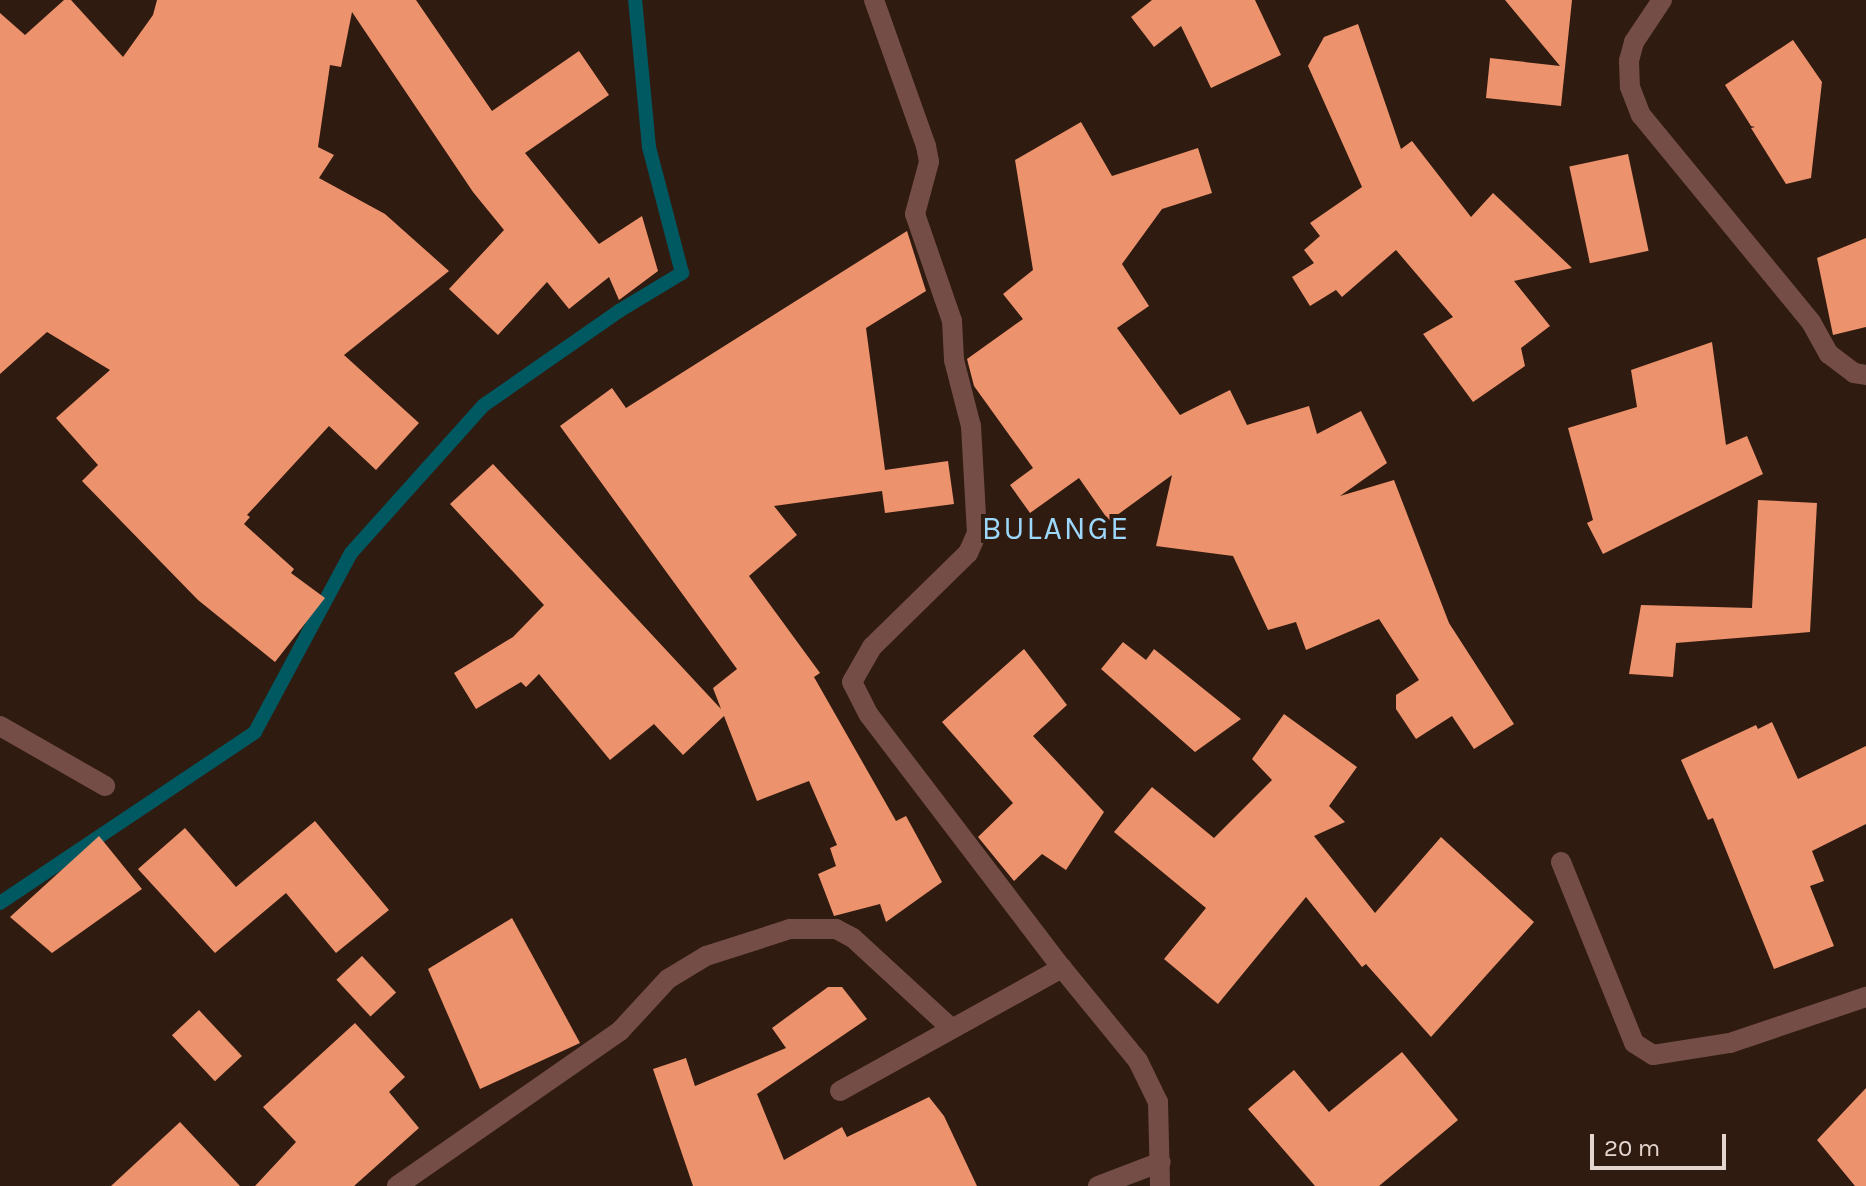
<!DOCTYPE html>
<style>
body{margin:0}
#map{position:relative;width:1866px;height:1186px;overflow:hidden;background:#301b11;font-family:Karla,sans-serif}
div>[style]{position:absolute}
.stream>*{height:14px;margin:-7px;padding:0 7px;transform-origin:7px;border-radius:7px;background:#005861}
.building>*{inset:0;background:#ec926c;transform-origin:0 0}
.minor>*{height:20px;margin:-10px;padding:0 10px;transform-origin:10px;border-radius:10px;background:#754d47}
span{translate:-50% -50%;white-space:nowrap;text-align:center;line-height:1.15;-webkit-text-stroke:8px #301b11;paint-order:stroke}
.neighbourhood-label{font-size:32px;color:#9cd7fc;letter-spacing:2px}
.scale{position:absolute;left:1590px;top:1134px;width:136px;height:36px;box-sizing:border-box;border:4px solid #e4d5cf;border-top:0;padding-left:10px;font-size:24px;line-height:28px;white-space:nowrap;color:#e4d5cf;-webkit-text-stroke:6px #301b11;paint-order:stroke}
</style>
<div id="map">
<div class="stream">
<div style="left:0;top:903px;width:307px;rotate:-33.8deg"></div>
<div style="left:255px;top:732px;width:203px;rotate:-61.8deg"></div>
<div style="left:351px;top:553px;width:199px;rotate:-48.1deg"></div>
<div style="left:484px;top:405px;width:165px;rotate:-34.8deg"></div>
<div style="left:619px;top:311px;width:74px;rotate:-31.1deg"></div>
<div style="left:682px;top:273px;width:130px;rotate:-104.7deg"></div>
<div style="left:649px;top:147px;width:148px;rotate:-95.4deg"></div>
</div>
<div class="building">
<div style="clip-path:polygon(64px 0,71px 0,123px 57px,153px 15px,157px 0,416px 0,492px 111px,579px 51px,609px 95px,525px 153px,599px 244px,642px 216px,658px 271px,619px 300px,609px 277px,569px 309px,547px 282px,498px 335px,449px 289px,504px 230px,473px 192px,352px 12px,341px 67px,330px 65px,318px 147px,334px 155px,319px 178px,385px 214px,449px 271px,344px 355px,419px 423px,376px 470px,329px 426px,247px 515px,250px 517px,244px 524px,294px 569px,291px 573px,325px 598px,275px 662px,198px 600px,82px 481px,98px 465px,56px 418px,110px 370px,47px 332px,0 374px,0 13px,25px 35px)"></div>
<div style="clip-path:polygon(1152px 0,1255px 0,1281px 55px,1211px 88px,1181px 26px,1154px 47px,1131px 17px)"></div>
<div style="clip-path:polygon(1505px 0,1572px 0,1561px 106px,1486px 98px,1490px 58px,1560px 66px)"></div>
<div style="clip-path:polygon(1358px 24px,1401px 149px,1412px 141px,1471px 217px,1493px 193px,1572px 268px,1514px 281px,1550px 326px,1521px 348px,1525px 366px,1473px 402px,1423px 334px,1453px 317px,1396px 250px,1342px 297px,1336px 290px,1310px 306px,1292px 277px,1314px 263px,1304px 250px,1320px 236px,1310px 223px,1362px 187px,1308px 66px,1324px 37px)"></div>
<div style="clip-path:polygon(1793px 40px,1822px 82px,1811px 178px,1786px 184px,1751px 128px,1755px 127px,1751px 126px,1725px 85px)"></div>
<div style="clip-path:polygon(1081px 122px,1112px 176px,1198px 148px,1212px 193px,1162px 209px,1122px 264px,1149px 306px,1117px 328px,1180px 415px,1230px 390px,1247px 425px,1309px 406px,1317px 434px,1361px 411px,1387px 463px,1340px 496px,1394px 480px,1449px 623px,1514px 724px,1474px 749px,1452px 716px,1416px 739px,1396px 709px,1396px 695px,1419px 680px,1379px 619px,1306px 650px,1296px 622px,1268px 630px,1233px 556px,1156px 546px,1172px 475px,1109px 521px,1079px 478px,1030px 513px,1010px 485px,1033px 468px,974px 386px,967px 359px,1023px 319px,1003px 294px,1033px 270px,1015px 160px)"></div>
<div style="left:1628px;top:154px;width:99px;height:60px;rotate:78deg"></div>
<div style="clip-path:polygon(907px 231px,926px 291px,866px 328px,885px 470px,948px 461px,954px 504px,885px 513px,882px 491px,774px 506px,797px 535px,749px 576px,820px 673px,814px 677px,896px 821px,906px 816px,942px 882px,886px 922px,880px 904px,834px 916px,818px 874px,836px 866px,830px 848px,837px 845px,809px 781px,757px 801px,724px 716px,683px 755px,654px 724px,610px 760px,539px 674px,526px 687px,521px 682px,476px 709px,454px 673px,513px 637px,544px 605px,450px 504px,493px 464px,721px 709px,713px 688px,737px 669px,560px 426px,612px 388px,626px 408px)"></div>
<div style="clip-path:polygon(1866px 238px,1866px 327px,1833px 335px,1817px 258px)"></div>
<div style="clip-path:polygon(1712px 342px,1726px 445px,1747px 436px,1763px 474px,1603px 554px,1587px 523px,1593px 520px,1568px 428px,1637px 407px,1631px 370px)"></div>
<div style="clip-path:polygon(1758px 500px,1817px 503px,1810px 632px,1676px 643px,1673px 677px,1629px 674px,1641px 605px,1752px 608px)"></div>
<div style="clip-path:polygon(1123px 642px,1146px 660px,1154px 649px,1241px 719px,1195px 752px,1101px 669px)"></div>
<div style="clip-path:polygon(1024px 649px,1067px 705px,1033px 736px,1104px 812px,1066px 870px,1042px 854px,1014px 881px,978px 837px,1013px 803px,942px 722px)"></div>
<div style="clip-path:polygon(1284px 714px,1357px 767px,1329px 806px,1345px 822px,1314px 836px,1375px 913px,1441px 837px,1534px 922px,1431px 1037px,1366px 964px,1362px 967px,1306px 897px,1218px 1004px,1164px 959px,1206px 908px,1114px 832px,1152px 787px,1214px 838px,1272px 780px,1252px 759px)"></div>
<div style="clip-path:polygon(1772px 722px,1798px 779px,1866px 746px,1866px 824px,1812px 851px,1824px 881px,1810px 886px,1834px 946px,1774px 969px,1713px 818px,1708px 820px,1681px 760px,1756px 725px,1758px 729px)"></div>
<div style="clip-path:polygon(315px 821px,389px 910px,336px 953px,286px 893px,215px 953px,138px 869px,185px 828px,236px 887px)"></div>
<div style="clip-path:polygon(99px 836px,142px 889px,52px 953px,10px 917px)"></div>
<div style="clip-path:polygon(512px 918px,580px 1043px,480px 1089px,428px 969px)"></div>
<div style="left:362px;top:956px;width:50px;height:35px;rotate:47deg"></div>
<div style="clip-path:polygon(828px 987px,842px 987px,867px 1019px,757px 1094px,784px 1160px,842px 1127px,847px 1137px,929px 1097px,944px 1116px,977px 1186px,693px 1186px,653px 1069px,686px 1058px,695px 1086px,786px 1048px,772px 1028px)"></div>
<div style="left:199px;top:1010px;width:63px;height:37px;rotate:47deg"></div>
<div style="clip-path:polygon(355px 1023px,405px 1077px,389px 1092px,419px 1128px,354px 1186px,255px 1186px,296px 1142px,263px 1107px)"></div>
<div style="clip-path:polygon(1402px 1052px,1458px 1120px,1379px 1186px,1315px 1186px,1248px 1109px,1294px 1070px,1329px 1112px)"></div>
<div style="clip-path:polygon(1866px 1088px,1866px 1186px,1855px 1186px,1817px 1140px)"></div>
<div style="clip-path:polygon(180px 1122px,240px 1186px,111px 1186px)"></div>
</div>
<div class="minor">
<div style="left:874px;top:0;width:155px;rotate:70.4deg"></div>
<div style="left:926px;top:146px;width:16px;rotate:79deg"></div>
<div style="left:929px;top:162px;width:54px;rotate:105.1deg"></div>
<div style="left:915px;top:214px;width:113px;rotate:70.9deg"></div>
<div style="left:952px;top:321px;width:39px;rotate:87deg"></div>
<div style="left:954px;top:360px;width:68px;rotate:75.6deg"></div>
<div style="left:971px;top:426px;width:107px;rotate:86.8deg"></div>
<div style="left:977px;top:533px;width:22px;rotate:114deg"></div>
<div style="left:968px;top:553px;width:134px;rotate:135.6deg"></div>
<div style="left:872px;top:647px;width:40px;rotate:119.7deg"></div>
<div style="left:852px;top:682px;width:37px;rotate:63deg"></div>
<div style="left:869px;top:715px;width:318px;rotate:52.7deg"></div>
<div style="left:1662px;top:0;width:50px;rotate:123.7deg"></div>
<div style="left:1634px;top:42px;width:20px;rotate:105deg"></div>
<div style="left:1629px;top:61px;width:26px;rotate:88deg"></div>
<div style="left:1630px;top:87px;width:30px;rotate:69deg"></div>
<div style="left:1641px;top:115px;width:268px;rotate:50.6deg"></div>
<div style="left:1811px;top:322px;width:37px;rotate:61deg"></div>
<div style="left:1829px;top:354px;width:31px;rotate:37deg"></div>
<div style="left:1854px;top:373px;width:12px;rotate:9deg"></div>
<div style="left:0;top:726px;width:121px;rotate:29.7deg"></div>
<div style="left:1561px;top:862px;width:195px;rotate:68deg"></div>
<div style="left:1634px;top:1043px;width:22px;rotate:32deg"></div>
<div style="left:1653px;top:1055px;width:78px;rotate:-8.9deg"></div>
<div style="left:1730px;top:1043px;width:144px;rotate:-18.7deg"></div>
<div style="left:840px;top:1091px;width:254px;rotate:-29deg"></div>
<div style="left:1062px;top:968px;width:120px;rotate:50.7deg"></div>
<div style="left:1138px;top:1061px;width:46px;rotate:64deg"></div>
<div style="left:1158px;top:1102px;width:84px;rotate:88.6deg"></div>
<div style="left:397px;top:1186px;width:272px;rotate:-34.8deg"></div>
<div style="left:620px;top:1031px;width:71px;rotate:-47.3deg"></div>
<div style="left:668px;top:979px;width:44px;rotate:-31.2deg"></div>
<div style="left:706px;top:956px;width:88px;rotate:-17.8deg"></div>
<div style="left:790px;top:929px;width:46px"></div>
<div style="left:836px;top:929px;width:19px;rotate:28deg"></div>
<div style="left:853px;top:938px;width:134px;rotate:42.6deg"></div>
<div style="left:1098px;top:1186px;width:67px;rotate:-20.9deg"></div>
</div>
<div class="neighbourhood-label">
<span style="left:1056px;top:529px">BULANGE</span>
</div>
<div class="scale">20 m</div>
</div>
